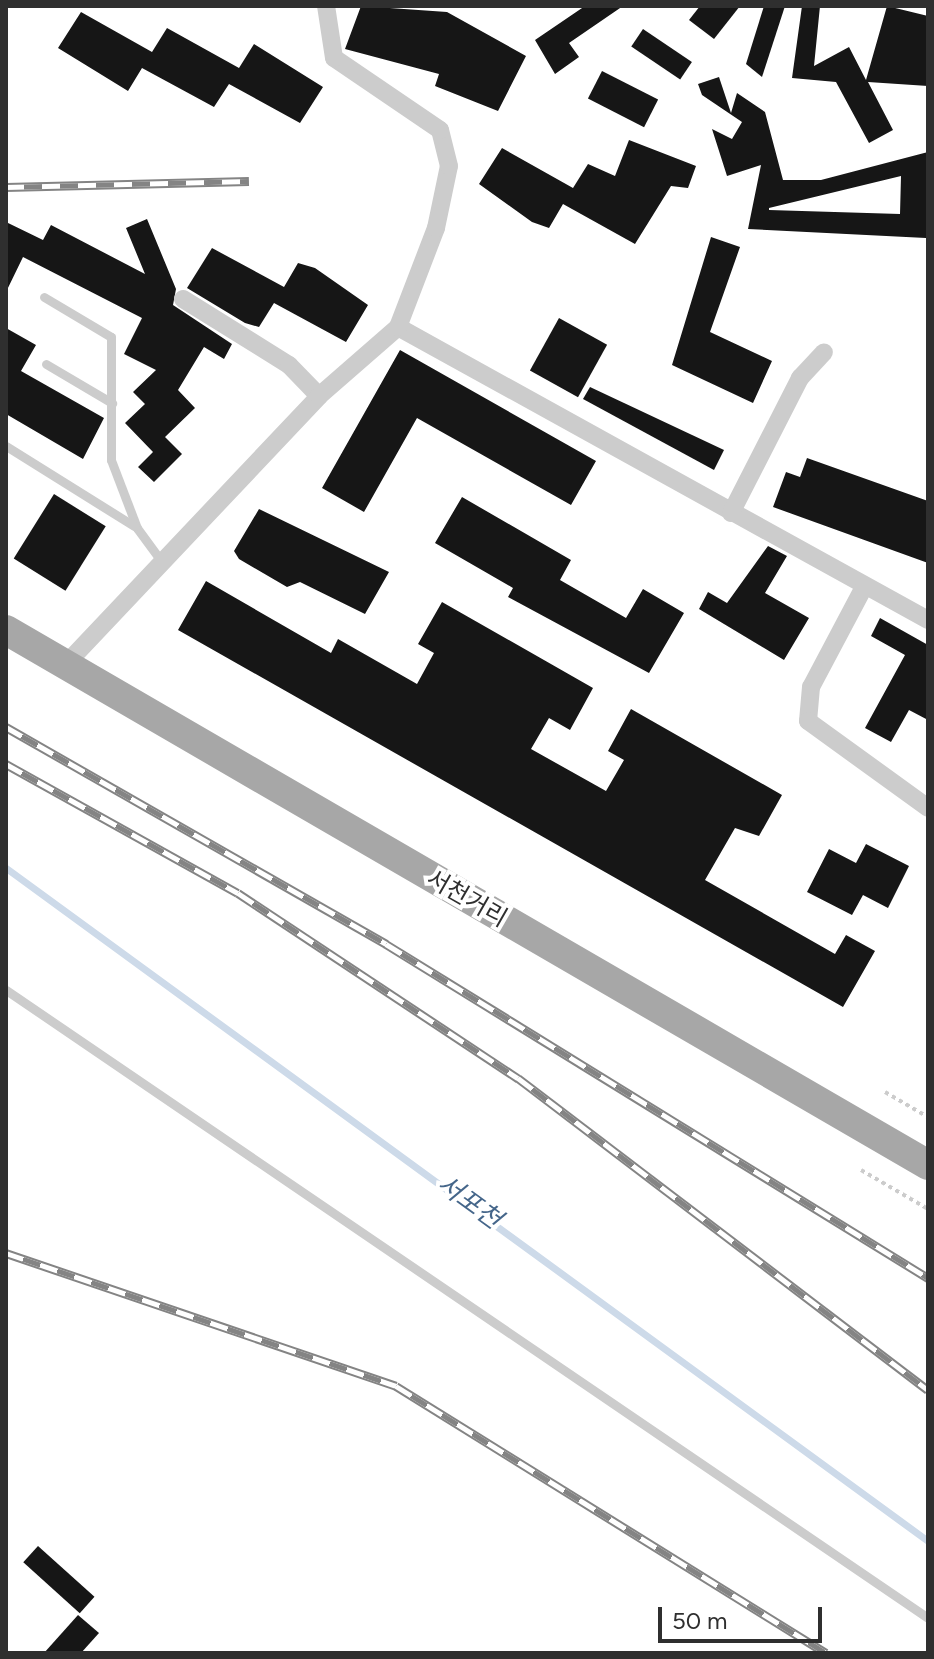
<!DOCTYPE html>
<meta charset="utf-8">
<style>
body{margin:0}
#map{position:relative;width:934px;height:1659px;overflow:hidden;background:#fff;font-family:Figtree,"Noto Sans KR",sans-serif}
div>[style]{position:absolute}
.stream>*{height:7px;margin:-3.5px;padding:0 3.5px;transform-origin:3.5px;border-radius:3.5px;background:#cddae9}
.building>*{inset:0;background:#161616;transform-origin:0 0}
.path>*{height:4px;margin-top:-2px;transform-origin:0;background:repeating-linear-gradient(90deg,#ccc 0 4px,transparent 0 8px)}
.lane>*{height:9px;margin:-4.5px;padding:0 4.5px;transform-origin:4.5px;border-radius:4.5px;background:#ccc}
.street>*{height:18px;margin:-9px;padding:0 9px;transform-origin:9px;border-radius:9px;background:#ccc}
.primary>*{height:30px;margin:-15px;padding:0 15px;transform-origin:15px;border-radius:15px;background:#a7a7a7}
.rail>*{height:9px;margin-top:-4.5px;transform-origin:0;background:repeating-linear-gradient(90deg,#fff 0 18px,#848484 0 36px);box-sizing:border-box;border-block:2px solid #848484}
span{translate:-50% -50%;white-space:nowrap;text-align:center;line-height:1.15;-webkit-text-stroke:8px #fff;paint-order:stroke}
.street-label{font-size:24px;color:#2f2f2f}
.water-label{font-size:26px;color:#45668a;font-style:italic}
.frame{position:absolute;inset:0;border:8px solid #2f2f2f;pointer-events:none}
.scale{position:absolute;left:658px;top:1607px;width:164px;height:36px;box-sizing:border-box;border:4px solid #2f2f2f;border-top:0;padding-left:10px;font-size:24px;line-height:28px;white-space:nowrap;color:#2f2f2f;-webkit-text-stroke:6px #fff;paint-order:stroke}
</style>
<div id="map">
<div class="stream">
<div style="left:6px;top:868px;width:1141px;rotate:36.13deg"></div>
</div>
<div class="building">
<div style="clip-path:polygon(361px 6px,447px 12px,526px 56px,498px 111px,435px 86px,439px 74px,345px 49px)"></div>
<div style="clip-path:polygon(585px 6px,623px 6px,569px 43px,579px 57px,555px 74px,535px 40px)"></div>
<div style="clip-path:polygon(700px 6px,740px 6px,714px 39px,689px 20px)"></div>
<div style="clip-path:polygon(764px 6px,785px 6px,762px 77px,746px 64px)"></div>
<div style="clip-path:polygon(802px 6px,820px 6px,814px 66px,849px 47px,866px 80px,887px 6px,928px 16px,928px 86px,868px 82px,893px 130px,869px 143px,836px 82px,792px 78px)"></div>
<div style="clip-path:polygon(81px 12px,152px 52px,167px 28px,239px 68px,254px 44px,323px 87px,300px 123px,229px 84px,214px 107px,142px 68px,128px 91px,58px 48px)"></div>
<div style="left:643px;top:29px;width:59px;height:21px;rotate:34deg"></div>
<div style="left:602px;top:71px;width:63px;height:31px;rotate:27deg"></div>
<div style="clip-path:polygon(evenodd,719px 77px,731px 113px,737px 93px,765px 112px,783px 180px,821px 180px,928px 152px,926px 238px,748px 229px,761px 165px,727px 176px,712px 129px,732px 139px,742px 122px,702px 95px,698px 84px,719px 77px,901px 176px,900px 214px,769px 210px,769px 208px,901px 176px)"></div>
<div style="clip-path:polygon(629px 140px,696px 166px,688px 188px,671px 186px,635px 244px,563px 204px,549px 228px,532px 222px,479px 184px,502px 148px,573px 188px,588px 164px,615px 176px)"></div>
<div style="clip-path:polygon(147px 219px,176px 289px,173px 305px,232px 344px,224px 359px,204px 347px,178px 390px,195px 408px,165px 437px,182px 454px,154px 482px,138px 467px,153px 452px,125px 423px,145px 404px,133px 392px,156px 370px,124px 354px,142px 318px,23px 257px,6px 292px,6px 222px,43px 240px,51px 225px,145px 274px,126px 228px)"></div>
<div style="clip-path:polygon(711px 237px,740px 247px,710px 332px,772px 361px,753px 403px,672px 365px)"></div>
<div style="clip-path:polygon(212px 248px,284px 287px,298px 263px,315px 268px,368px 305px,346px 342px,274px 303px,259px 327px,245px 323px,187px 288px)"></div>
<div style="left:559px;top:318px;width:55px;height:60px;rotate:29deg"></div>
<div style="clip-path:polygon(6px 328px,36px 345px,21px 371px,104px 418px,83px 459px,6px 414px)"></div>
<div style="clip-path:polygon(400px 350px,596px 461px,571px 505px,417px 418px,364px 512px,322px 488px)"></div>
<div style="clip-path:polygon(590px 387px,724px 450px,714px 470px,583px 399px)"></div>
<div style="clip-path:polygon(807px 458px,928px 501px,928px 563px,773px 507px,786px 472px,800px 477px)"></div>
<div style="left:54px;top:494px;width:61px;height:76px;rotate:32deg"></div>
<div style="clip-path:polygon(462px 497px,571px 560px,560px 580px,626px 618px,643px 589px,684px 613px,649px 673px,508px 597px,513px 588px,435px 543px)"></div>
<div style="clip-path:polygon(259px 509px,389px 572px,365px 614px,300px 582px,287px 587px,239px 559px,234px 551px)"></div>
<div style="clip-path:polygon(768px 546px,787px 556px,765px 593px,809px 618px,784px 660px,699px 609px,708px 592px,727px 603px)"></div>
<div style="clip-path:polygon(206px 581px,331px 653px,338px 639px,417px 684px,434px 653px,418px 644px,442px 602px,593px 688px,570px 730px,549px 718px,531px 749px,606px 791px,624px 760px,608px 751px,631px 709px,782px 795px,759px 836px,735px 828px,705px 880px,835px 954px,846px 935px,875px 951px,843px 1007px,178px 630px)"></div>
<div style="clip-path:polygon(880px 618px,928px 645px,928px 720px,909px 710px,891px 742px,865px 728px,905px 655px,871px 636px)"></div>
<div style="clip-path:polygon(866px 844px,909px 866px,888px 908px,863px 895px,852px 915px,807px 892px,829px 849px,856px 863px)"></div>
<div style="left:38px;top:1546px;width:76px;height:22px;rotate:42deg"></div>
<div style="clip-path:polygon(78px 1615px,99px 1633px,81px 1653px,44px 1653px)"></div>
</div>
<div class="path">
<div style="left:885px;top:1092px;width:50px;rotate:30.2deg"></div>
<div style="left:861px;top:1170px;width:78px;rotate:30.2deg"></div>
</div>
<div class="lane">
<div style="left:44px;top:297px;width:78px;rotate:30.8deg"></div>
<div style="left:111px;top:337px;width:123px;rotate:90deg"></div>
<div style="left:111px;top:460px;width:73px;rotate:69.1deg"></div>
<div style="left:137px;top:528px;width:42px;rotate:53.7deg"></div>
<div style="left:46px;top:364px;width:77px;rotate:30.6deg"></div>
<div style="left:6px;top:446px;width:151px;rotate:32deg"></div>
<div style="left:6px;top:990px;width:1116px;rotate:34.26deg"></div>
</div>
<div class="street">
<div style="left:183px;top:299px;width:125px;rotate:31.9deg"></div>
<div style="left:289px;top:365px;width:43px;rotate:45.9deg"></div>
<div style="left:398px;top:327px;width:606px;rotate:28.94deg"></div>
<div style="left:731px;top:513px;width:152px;rotate:-62.9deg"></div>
<div style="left:800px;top:378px;width:35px;rotate:-47deg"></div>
<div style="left:864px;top:587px;width:113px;rotate:117.9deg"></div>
<div style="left:811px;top:687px;width:34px;rotate:95deg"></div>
<div style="left:808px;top:721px;width:148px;rotate:35.9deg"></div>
<div style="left:66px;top:664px;width:369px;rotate:-46.6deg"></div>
<div style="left:319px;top:396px;width:105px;rotate:-41.1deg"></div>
<div style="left:398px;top:327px;width:106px;rotate:-69deg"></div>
<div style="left:436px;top:228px;width:63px;rotate:-78.2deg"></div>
<div style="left:449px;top:166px;width:37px;rotate:-104deg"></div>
<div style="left:440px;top:130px;width:128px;rotate:-145.8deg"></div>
<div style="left:334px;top:58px;width:53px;rotate:-98.7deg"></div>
</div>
<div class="primary">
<div style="left:6px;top:630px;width:1066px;rotate:30.12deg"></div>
</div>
<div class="rail">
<div style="left:6px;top:187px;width:243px;rotate:-1.4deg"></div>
<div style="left:6px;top:727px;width:438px;rotate:29.7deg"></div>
<div style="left:386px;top:944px;width:637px;rotate:31.64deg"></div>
<div style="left:6px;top:764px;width:265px;rotate:29.1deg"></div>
<div style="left:238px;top:893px;width:336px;rotate:33.5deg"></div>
<div style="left:518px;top:1078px;width:515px;rotate:37.27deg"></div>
<div style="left:6px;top:1253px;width:412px;rotate:18.8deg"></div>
<div style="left:396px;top:1386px;width:506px;rotate:31.84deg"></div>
</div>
<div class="street-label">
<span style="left:467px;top:898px;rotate:30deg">서천거리</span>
</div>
<div class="water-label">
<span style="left:469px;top:1202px;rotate:36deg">서포천</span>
</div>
<div class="frame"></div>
<div class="scale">50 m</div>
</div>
